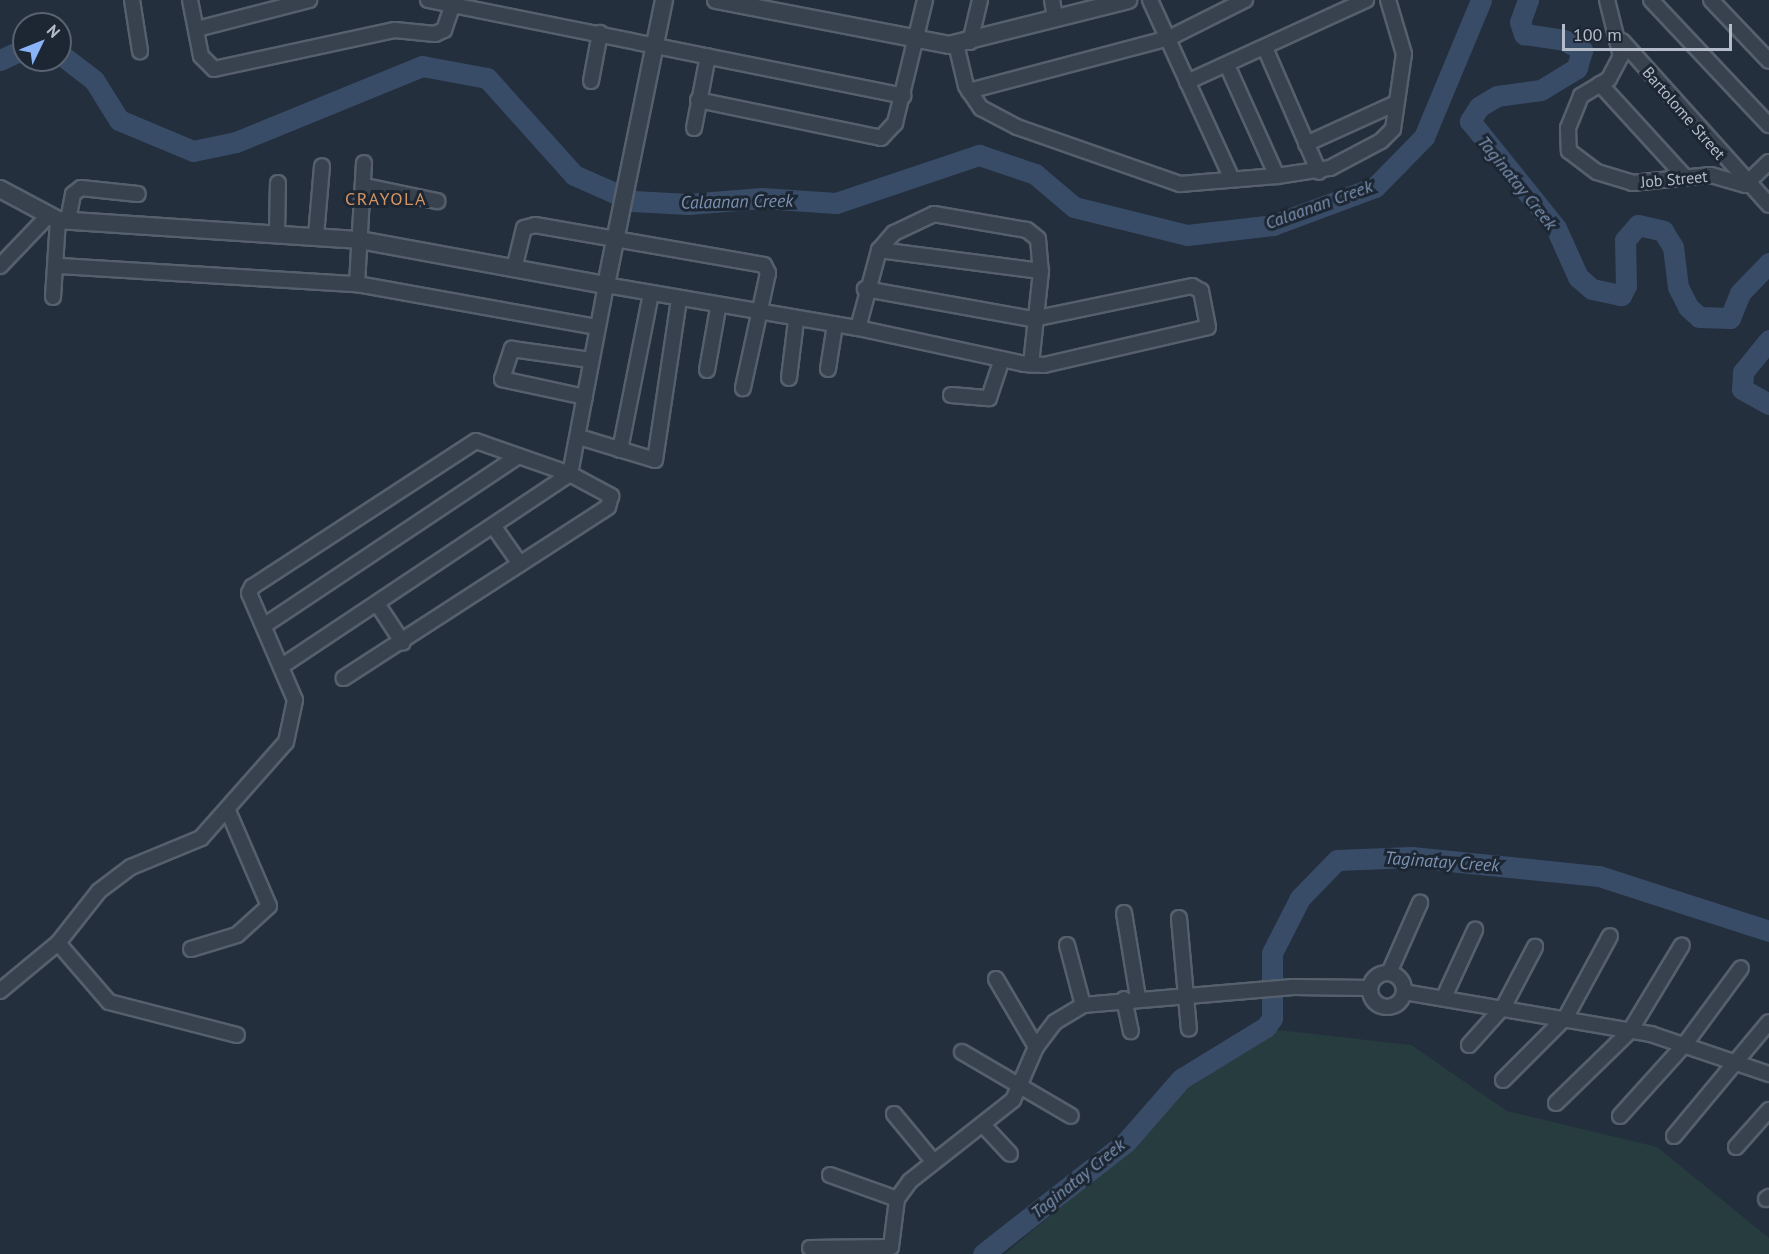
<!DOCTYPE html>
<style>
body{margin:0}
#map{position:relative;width:1769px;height:1254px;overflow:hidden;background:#242f3e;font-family:"PT Sans",sans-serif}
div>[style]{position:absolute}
.green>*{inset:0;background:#263c3f}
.river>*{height:21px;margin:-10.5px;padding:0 10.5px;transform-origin:10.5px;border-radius:10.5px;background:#394c67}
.roads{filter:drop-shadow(2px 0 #565f6c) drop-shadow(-2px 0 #565f6c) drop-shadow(0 2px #565f6c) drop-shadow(0 -2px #565f6c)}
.minor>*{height:14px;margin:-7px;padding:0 7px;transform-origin:7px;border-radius:7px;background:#38414e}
.minor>.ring{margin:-7px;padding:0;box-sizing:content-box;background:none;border:14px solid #38414e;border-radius:50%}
.tertiary>*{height:16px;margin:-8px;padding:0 8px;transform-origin:8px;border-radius:8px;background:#38414e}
span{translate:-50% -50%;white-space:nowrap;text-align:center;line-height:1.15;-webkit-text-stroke:6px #1d2633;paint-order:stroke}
.street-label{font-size:16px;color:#b4bcc9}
.water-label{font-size:18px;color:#7c92b1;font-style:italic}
.neighbourhood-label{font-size:18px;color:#d59563;letter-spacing:1.5px}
.north{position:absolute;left:12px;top:12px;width:60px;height:60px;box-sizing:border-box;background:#1d2633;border:2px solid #59626f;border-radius:50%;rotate:47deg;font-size:16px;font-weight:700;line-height:24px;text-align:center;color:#b4bcc9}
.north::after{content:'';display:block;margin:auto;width:21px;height:27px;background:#8ab4f8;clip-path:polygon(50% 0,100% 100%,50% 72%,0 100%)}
.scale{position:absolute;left:1562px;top:24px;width:170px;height:27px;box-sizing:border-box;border:3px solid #b4bcc9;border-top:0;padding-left:8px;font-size:18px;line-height:21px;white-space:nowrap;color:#b4bcc9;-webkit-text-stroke:4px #1d2633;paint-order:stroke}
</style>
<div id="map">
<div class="green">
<div style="clip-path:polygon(1278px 1030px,1411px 1045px,1507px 1111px,1657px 1147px,1769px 1238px,1769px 1254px,1005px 1254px,1123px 1155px,1172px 1099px)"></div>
</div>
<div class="river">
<div style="left:1528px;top:0;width:23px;rotate:110deg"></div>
<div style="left:1520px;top:22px;width:13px;rotate:72deg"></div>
<div style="left:1524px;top:34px;width:40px;rotate:8.5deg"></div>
<div style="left:1564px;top:40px;width:21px;rotate:29deg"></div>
<div style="left:1582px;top:50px;width:19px;rotate:106deg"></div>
<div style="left:1577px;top:68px;width:42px;rotate:148.6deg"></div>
<div style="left:1541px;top:90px;width:44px;rotate:172.2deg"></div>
<div style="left:1497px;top:96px;width:21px;rotate:149deg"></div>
<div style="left:1479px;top:107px;width:17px;rotate:123deg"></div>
<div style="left:1470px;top:121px;width:137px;rotate:51.2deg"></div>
<div style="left:1556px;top:228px;width:54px;rotate:65.8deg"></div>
<div style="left:1578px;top:277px;width:18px;rotate:41deg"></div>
<div style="left:1592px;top:289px;width:30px;rotate:12deg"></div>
<div style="left:1621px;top:295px;width:10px;rotate:-61deg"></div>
<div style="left:1626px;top:286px;width:46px;rotate:-91.2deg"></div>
<div style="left:1625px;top:240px;width:20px;rotate:-49deg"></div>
<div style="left:1638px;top:225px;width:26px;rotate:13deg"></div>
<div style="left:1663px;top:231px;width:19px;rotate:58deg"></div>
<div style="left:1673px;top:247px;width:40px;rotate:82.9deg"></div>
<div style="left:1678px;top:287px;width:22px;rotate:63deg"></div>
<div style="left:1688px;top:307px;width:15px;rotate:42deg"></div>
<div style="left:1699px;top:317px;width:31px;rotate:2deg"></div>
<div style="left:1730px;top:318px;width:27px;rotate:-68deg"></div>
<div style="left:1740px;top:293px;width:42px;rotate:-46deg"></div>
<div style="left:60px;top:54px;width:43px;rotate:37.4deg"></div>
<div style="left:94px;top:80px;width:47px;rotate:58deg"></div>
<div style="left:119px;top:120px;width:80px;rotate:22.7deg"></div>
<div style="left:193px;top:151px;width:44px;rotate:-11.8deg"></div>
<div style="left:236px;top:142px;width:201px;rotate:-22.2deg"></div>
<div style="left:422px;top:66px;width:66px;rotate:10.5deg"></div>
<div style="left:487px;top:78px;width:130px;rotate:48.1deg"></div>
<div style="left:574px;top:175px;width:64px;rotate:23.8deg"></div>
<div style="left:633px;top:201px;width:55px;rotate:3.1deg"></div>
<div style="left:688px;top:204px;width:74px;rotate:-4.6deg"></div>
<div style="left:762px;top:198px;width:74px;rotate:3.9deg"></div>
<div style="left:836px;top:203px;width:151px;rotate:-18.6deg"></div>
<div style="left:979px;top:155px;width:59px;rotate:18.7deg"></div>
<div style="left:1035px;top:174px;width:51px;rotate:40.2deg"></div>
<div style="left:1074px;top:207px;width:116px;rotate:13.9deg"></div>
<div style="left:1187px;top:235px;width:87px;rotate:-6.6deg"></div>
<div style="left:1273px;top:225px;width:109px;rotate:-20.4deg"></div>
<div style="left:1375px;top:187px;width:70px;rotate:-45.6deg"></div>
<div style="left:1424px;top:137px;width:148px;rotate:-67.4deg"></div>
<div style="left:0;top:60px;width:26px;rotate:-25deg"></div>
<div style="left:1769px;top:340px;width:41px;rotate:129.1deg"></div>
<div style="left:1743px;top:372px;width:17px;rotate:93deg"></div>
<div style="left:1742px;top:389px;width:31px;rotate:29deg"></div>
<div style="left:983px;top:1254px;width:182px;rotate:-38.1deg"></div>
<div style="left:1126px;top:1142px;width:84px;rotate:-48.9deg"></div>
<div style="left:1181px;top:1079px;width:100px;rotate:-31.5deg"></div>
<div style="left:1266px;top:1027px;width:11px;rotate:-56deg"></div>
<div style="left:1272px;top:1018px;width:65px;rotate:-90deg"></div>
<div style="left:1272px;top:953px;width:62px;rotate:-63deg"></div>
<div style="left:1300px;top:898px;width:53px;rotate:-45.8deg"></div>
<div style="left:1337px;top:860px;width:74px;rotate:-2.3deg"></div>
<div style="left:1411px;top:857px;width:189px;rotate:5.8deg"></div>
<div style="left:1599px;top:876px;width:179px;rotate:17.9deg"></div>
</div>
<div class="roads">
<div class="minor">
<div style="left:132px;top:0;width:52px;rotate:81.1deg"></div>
<div style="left:190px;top:0;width:57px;rotate:78.9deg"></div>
<div style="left:201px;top:56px;width:18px;rotate:45deg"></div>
<div style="left:214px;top:69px;width:185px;rotate:-12.2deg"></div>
<div style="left:395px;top:30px;width:40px;rotate:5.7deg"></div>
<div style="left:435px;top:34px;width:10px;rotate:-24deg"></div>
<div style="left:444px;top:30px;width:31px;rotate:-71deg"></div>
<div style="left:428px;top:0;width:485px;rotate:11.4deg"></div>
<div style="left:1052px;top:0;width:17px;rotate:80deg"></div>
<div style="left:1150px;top:0;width:195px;rotate:65.4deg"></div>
<div style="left:1607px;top:0;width:58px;rotate:76deg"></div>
<div style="left:1621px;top:56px;width:26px;rotate:118deg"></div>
<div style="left:1609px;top:79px;width:33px;rotate:149deg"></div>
<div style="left:1581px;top:96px;width:35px;rotate:112deg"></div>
<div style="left:1568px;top:128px;width:23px;rotate:88deg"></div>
<div style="left:1569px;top:151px;width:35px;rotate:37deg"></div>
<div style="left:1597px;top:172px;width:37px;rotate:17deg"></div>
<div style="left:1632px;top:183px;width:79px;rotate:-5.8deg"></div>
<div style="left:1711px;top:175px;width:35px;rotate:16deg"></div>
<div style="left:1651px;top:0;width:172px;rotate:46.7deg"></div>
<div style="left:1711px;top:0;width:84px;rotate:46.4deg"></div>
<div style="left:197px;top:29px;width:116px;rotate:-14.5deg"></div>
<div style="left:1622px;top:41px;width:220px;rotate:48.1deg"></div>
<div style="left:970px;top:42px;width:43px;rotate:-76.6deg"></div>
<div style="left:956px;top:44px;width:43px;rotate:76.6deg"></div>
<div style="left:966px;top:86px;width:27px;rotate:56deg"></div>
<div style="left:981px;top:108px;width:41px;rotate:27.8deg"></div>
<div style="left:1017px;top:127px;width:173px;rotate:19.3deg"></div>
<div style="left:1180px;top:184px;width:97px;rotate:-4.7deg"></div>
<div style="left:1277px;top:176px;width:54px;rotate:-8.6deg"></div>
<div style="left:1330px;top:168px;width:58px;rotate:-27.9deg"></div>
<div style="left:1381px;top:141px;width:17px;rotate:-45deg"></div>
<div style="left:1393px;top:129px;width:76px;rotate:-81.7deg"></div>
<div style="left:1404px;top:54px;width:56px;rotate:-106.5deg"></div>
<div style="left:1265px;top:48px;width:135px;rotate:66.5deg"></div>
<div style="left:1227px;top:65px;width:122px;rotate:65.8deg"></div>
<div style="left:591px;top:81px;width:49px;rotate:-79.4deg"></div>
<div style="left:1187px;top:82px;width:197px;rotate:-24.6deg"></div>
<div style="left:1600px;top:84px;width:125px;rotate:47.6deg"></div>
<div style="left:969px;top:91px;width:207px;rotate:-14.8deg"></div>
<div style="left:1169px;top:38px;width:85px;rotate:-26.6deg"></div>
<div style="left:698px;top:100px;width:187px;rotate:11.7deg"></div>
<div style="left:881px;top:138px;width:21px;rotate:-47deg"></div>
<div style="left:895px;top:123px;width:127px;rotate:-76.3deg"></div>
<div style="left:694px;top:128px;width:73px;rotate:-79deg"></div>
<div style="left:1306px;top:144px;width:97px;rotate:-24.4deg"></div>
<div style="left:1745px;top:185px;width:33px;rotate:-44deg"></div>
<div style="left:365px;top:186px;width:74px;rotate:11.8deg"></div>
<div style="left:68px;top:220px;width:26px;rotate:-79deg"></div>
<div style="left:73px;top:194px;width:10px;rotate:-37deg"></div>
<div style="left:81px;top:188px;width:57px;rotate:6deg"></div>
<div style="left:277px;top:233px;width:50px;rotate:-88.9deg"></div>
<div style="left:316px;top:236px;width:70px;rotate:-85.1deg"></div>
<div style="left:879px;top:250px;width:163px;rotate:7.4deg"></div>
<div style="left:0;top:266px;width:69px;rotate:-46.2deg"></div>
<div style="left:59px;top:266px;width:299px;rotate:3.5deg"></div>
<div style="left:357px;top:284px;width:244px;rotate:10.2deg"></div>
<div style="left:514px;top:269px;width:42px;rotate:-76.3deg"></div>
<div style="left:524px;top:228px;width:11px;rotate:-15deg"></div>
<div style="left:535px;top:225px;width:232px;rotate:9.9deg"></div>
<div style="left:764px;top:265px;width:9px;rotate:63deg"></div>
<div style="left:768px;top:273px;width:118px;rotate:102.3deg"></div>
<div style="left:357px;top:284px;width:121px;rotate:-86.7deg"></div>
<div style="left:53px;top:297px;width:77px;rotate:-86.3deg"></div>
<div style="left:858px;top:328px;width:81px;rotate:-74.9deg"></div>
<div style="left:879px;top:250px;width:23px;rotate:-49deg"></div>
<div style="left:894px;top:233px;width:44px;rotate:-25.4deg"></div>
<div style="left:934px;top:214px;width:94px;rotate:9.8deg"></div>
<div style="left:1027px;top:230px;width:14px;rotate:39deg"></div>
<div style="left:1038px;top:239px;width:32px;rotate:85deg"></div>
<div style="left:1041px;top:271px;width:94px;rotate:96.1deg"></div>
<div style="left:828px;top:369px;width:45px;rotate:-81deg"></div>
<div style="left:707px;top:370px;width:63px;rotate:-79.9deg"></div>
<div style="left:789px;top:378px;width:57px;rotate:-83deg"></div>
<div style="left:951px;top:395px;width:38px;rotate:5deg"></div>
<div style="left:989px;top:398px;width:41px;rotate:-71.6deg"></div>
<div style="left:585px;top:397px;width:85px;rotate:-167.8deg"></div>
<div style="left:502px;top:379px;width:32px;rotate:-72deg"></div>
<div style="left:512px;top:349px;width:79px;rotate:8deg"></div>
<div style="left:579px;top:437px;width:79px;rotate:16.8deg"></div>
<div style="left:655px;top:460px;width:163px;rotate:-81.5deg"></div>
<div style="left:620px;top:450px;width:160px;rotate:-78.8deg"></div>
<div style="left:494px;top:527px;width:45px;rotate:54.9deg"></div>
<div style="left:378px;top:605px;width:45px;rotate:56.7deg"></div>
<div style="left:265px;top:625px;width:304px;rotate:-33.7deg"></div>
<div style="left:282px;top:666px;width:346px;rotate:-33.7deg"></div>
<div style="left:570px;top:474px;width:192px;rotate:-79.2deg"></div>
<div style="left:606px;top:285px;width:256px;rotate:9.7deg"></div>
<div style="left:858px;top:328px;width:170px;rotate:12.2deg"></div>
<div style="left:1024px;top:364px;width:20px;rotate:3deg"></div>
<div style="left:1044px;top:365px;width:168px;rotate:-13deg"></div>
<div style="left:1208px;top:327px;width:37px;rotate:-101deg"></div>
<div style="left:1201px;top:291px;width:10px;rotate:-151deg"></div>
<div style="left:1192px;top:286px;width:163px;rotate:168.3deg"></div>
<div style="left:1032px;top:319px;width:170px;rotate:-169.8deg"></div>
<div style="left:1124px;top:913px;width:86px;rotate:80.6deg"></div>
<div style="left:1179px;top:918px;width:111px;rotate:84.9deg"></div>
<div style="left:58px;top:943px;width:78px;rotate:49.2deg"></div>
<div style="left:109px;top:1002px;width:132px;rotate:14.5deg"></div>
<div style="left:1067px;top:945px;width:62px;rotate:75.1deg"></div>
<div style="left:191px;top:949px;width:48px;rotate:-16.9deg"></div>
<div style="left:237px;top:935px;width:43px;rotate:-42.2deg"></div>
<div style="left:269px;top:906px;width:103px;rotate:-113.3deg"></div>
<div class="ring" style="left:1370px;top:973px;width:20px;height:20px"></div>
<div style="left:1389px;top:973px;width:77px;rotate:-66.1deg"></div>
<div style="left:996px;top:979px;width:79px;rotate:59.5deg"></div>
<div style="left:0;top:991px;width:75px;rotate:-39.6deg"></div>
<div style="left:58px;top:943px;width:66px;rotate:-51.7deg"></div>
<div style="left:99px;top:891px;width:40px;rotate:-37deg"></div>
<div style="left:131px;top:867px;width:76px;rotate:-22.5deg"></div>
<div style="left:201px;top:838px;width:128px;rotate:-48.5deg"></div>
<div style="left:286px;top:742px;width:43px;rotate:-77.9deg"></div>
<div style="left:295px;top:700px;width:116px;rotate:-113.3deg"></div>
<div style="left:249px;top:593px;width:7px;rotate:-63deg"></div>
<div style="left:252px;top:587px;width:267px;rotate:-33.1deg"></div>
<div style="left:476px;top:441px;width:100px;rotate:19.3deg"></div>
<div style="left:570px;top:474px;width:47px;rotate:28.2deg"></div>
<div style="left:611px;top:496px;width:11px;rotate:105deg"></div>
<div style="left:608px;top:507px;width:315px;rotate:147.1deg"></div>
<div style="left:1404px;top:992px;width:251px;rotate:9.7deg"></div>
<div style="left:1651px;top:1034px;width:125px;rotate:18.7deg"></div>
<div style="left:1445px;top:995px;width:72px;rotate:-65.2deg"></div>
<div style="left:1124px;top:999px;width:33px;rotate:78deg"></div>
<div style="left:1469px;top:1045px;width:52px;rotate:-48.1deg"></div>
<div style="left:1504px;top:1006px;width:67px;rotate:-62.3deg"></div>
<div style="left:962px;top:1052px;width:126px;rotate:30.4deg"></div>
<div style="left:1503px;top:1080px;width:89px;rotate:-45deg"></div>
<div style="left:1566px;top:1017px;width:92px;rotate:-61.5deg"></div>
<div style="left:1556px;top:1103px;width:103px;rotate:-44.2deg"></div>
<div style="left:1630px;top:1031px;width:100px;rotate:-58.8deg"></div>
<div style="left:894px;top:1114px;width:61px;rotate:50.3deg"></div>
<div style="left:1620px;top:1116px;width:97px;rotate:-47.9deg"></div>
<div style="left:1685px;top:1044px;width:94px;rotate:-53.6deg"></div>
<div style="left:984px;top:1126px;width:38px;rotate:47deg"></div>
<div style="left:1674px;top:1136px;width:148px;rotate:-50.2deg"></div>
<div style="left:1736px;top:1147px;width:50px;rotate:-48.3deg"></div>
<div style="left:830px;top:1175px;width:71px;rotate:19.7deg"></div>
<div style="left:1766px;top:1199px;width:4px;rotate:-34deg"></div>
<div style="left:810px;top:1248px;width:81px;rotate:-0.7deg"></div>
<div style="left:891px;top:1247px;width:48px;rotate:-82.9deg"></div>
<div style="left:897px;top:1199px;width:22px;rotate:-54deg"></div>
<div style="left:910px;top:1181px;width:131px;rotate:-38.2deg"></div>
<div style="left:1013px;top:1100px;width:58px;rotate:-66.5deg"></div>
<div style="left:1036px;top:1047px;width:31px;rotate:-53deg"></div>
<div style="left:1055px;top:1022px;width:33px;rotate:-31deg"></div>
<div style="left:1083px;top:1005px;width:211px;rotate:-4.9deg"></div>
<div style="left:1293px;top:987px;width:77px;rotate:0.7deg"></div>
</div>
<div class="tertiary">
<div style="left:716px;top:0;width:237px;rotate:10.9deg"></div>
<div style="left:949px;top:45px;width:185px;rotate:-14.1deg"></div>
<div style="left:0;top:189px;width:66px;rotate:28.1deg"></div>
<div style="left:58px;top:220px;width:303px;rotate:3.8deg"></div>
<div style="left:360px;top:240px;width:250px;rotate:10.4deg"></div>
<div style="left:606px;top:285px;width:291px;rotate:-78.5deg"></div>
</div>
</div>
<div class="street-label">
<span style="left:1684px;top:113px;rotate:49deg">Bartolome Street</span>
<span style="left:1674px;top:179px;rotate:-5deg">Job Street</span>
</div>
<div class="water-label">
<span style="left:1517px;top:183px;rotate:51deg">Taginatay Creek</span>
<span style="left:737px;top:202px;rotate:-1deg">Calaanan Creek</span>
<span style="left:1319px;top:205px;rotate:-20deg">Calaanan Creek</span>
<span style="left:1442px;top:862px;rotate:4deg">Taginatay Creek</span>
<span style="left:1078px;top:1179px;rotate:-39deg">Taginatay Creek</span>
</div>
<div class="neighbourhood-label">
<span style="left:386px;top:199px">CRAYOLA</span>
</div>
<div class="north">N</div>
<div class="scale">100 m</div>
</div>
